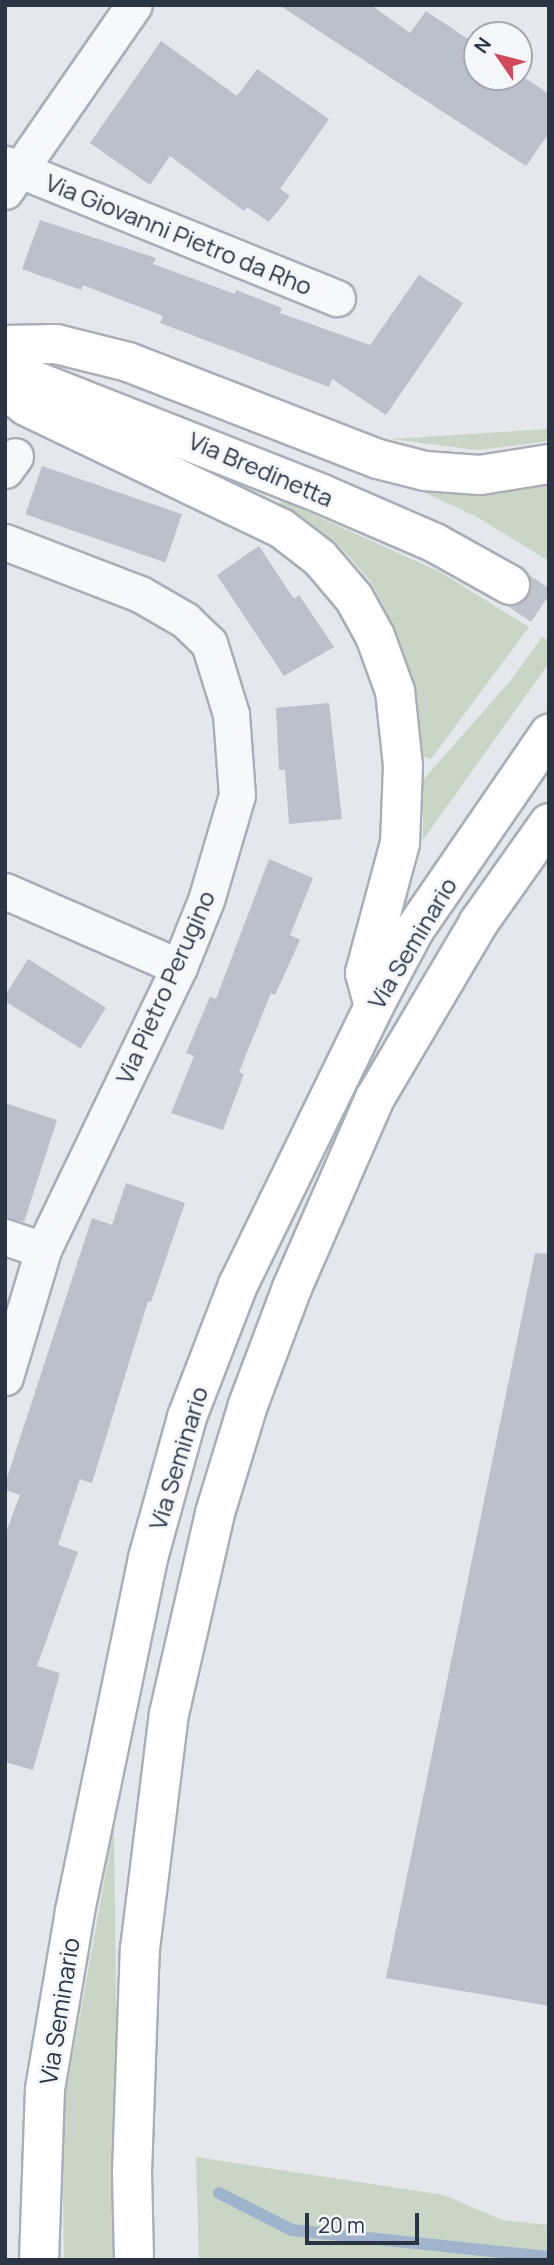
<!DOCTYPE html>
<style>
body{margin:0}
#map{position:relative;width:554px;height:2265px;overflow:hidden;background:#e4e7ec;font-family:Manrope,sans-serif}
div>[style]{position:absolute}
.green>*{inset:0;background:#c9d6c5}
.stream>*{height:12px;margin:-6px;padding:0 6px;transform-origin:6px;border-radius:6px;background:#9fb4cc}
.building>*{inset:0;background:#bbc0ca;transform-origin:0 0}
.secondary-tunnel>*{height:38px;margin-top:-19px;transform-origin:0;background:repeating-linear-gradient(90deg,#bfc3cb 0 38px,transparent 0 57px)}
.roads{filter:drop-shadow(2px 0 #a9aeb7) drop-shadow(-2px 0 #a9aeb7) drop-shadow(0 2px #a9aeb7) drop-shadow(0 -2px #a9aeb7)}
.street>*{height:35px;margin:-17.5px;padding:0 17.5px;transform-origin:17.5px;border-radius:17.5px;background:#f7f8fa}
.secondary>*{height:38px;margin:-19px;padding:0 19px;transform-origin:19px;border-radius:19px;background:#fff}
.highway>*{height:38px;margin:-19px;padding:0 19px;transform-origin:19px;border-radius:19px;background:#fff}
span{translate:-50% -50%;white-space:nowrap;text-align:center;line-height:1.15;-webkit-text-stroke:6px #f4f6f9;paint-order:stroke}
.street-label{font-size:24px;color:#2b3445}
.frame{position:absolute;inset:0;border:7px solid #2b3445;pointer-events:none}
.north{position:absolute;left:463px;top:21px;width:70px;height:70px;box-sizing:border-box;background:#f4f6f9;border:2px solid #a4a8b1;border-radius:50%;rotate:305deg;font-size:19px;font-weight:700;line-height:28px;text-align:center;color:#2b3445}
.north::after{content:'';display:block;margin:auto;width:24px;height:32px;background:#d1495b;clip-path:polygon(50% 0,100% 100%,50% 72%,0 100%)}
.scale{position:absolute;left:305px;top:2213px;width:114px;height:32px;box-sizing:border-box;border:4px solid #2b3445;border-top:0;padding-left:9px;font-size:21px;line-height:24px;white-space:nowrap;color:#2b3445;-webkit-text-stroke:5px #f4f6f9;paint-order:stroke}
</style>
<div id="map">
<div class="green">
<div style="clip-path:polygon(549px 429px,549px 441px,477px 450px,391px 439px)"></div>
<div style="clip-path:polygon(379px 471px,549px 471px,549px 561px,477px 517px)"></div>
<div style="clip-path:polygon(281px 500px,440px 572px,529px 627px,431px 759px,423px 756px,412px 681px,394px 626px,371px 582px,336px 542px,280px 505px)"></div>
<div style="clip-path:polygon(542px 637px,549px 641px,549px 663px,423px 840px,423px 780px,511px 680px)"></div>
<div style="clip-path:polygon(114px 1827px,119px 2260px,64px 2260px,62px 2115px)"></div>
<div style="clip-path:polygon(196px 2157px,444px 2195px,502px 2220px,549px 2225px,549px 2260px,199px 2260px)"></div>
</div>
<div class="stream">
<div style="left:219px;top:2193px;width:82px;rotate:26.9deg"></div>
<div style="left:292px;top:2230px;width:258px;rotate:6deg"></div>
</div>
<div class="building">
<div style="clip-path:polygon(279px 5px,371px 5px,410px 33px,426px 11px,477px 45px,477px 77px,519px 74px,549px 94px,549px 133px,526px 166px)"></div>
<div style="clip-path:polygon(161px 41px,237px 96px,257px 69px,329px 119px,280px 189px,290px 196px,269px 222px,247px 207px,244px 211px,170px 156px,150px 185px,90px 143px)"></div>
<div style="clip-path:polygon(40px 220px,156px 258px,153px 264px,235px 294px,236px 290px,282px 308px,280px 313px,370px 345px,419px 275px,463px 303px,386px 415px,332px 379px,329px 387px,160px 323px,163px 316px,83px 285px,81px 290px,22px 269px)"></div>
<div style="left:42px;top:466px;width:148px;height:51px;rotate:19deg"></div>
<div style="clip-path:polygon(259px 546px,294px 599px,299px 595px,334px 647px,284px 676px,217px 575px)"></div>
<div style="clip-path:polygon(329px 703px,342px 819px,289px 824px,285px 770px,279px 770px,276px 708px)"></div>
<div style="clip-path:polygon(269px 859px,313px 878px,290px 935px,300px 940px,275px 995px,271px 993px,239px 1072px,244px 1074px,223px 1130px,171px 1113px,194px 1056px,186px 1053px,210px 997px,216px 999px)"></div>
<div style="left:28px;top:959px;width:92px;height:48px;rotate:32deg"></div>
<div style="clip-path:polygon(5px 1103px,57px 1120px,24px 1222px,5px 1217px)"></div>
<div style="clip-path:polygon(126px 1183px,185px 1203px,151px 1302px,148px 1301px,92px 1483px,80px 1479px,58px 1545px,78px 1552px,37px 1666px,60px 1673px,33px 1770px,5px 1762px,5px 1535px,20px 1495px,5px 1490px,5px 1484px,92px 1218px,112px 1225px)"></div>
<div style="clip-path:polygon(535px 1253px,549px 1254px,549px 2006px,386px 1978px)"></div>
</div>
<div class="secondary-tunnel">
<div style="left:510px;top:585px;width:47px;rotate:33.7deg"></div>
</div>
<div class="roads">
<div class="street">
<div style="left:5px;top:164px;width:358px;rotate:22deg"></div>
<div style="left:5px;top:191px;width:226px;rotate:-55.3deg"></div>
<div style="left:5px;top:470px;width:17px;rotate:-54deg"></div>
<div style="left:5px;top:542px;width:145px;rotate:21.1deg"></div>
<div style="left:140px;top:594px;width:52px;rotate:30deg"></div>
<div style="left:185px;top:620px;width:33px;rotate:44deg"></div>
<div style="left:209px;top:643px;width:74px;rotate:72.8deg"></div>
<div style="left:231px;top:714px;width:81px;rotate:85.8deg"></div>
<div style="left:237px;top:795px;width:109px;rotate:106.4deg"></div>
<div style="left:206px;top:900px;width:72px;rotate:111.9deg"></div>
<div style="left:179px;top:967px;width:314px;rotate:115.7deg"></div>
<div style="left:43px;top:1250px;width:133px;rotate:106.7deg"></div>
<div style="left:5px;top:891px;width:190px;rotate:23.6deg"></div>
<div style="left:5px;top:1237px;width:40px;rotate:18.9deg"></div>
</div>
<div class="secondary">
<div style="left:5px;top:345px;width:51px;rotate:-1.1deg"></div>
<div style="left:56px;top:344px;width:74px;rotate:14deg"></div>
<div style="left:128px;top:362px;width:268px;rotate:21.2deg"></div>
<div style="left:378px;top:459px;width:49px;rotate:14.3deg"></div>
<div style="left:425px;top:471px;width:55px;rotate:4.2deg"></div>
<div style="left:480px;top:475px;width:70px;rotate:-9.1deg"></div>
<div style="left:5px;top:369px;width:341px;rotate:21.5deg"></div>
<div style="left:322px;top:494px;width:123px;rotate:23.4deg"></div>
<div style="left:435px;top:543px;width:86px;rotate:29.2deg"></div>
<div style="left:5px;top:390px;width:26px;rotate:37deg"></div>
<div style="left:26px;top:406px;width:283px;rotate:25.6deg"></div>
<div style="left:281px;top:528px;width:49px;rotate:37.6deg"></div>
<div style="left:320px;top:558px;width:52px;rotate:49.6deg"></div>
<div style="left:354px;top:598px;width:43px;rotate:61.1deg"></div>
<div style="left:375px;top:636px;width:59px;rotate:70deg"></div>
<div style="left:395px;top:691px;width:75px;rotate:83.9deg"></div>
<div style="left:403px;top:766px;width:77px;rotate:92.2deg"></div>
<div style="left:400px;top:843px;width:135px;rotate:105.1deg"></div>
<div style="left:365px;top:973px;width:34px;rotate:75deg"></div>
</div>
<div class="highway">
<div style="left:39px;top:2260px;width:171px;rotate:-88deg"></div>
<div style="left:45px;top:2089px;width:181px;rotate:-80.4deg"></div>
<div style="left:75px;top:1911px;width:360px;rotate:-78.3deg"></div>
<div style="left:148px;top:1558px;width:146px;rotate:-74.5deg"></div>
<div style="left:187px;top:1417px;width:142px;rotate:-68.9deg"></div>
<div style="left:238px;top:1285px;width:310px;rotate:-64deg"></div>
<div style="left:374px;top:1006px;width:87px;rotate:-62deg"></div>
<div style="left:415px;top:929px;width:237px;rotate:-55.5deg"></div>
<div style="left:134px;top:2260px;width:87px;rotate:-91.3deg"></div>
<div style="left:132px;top:2173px;width:224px;rotate:-88deg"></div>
<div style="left:140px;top:1949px;width:237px;rotate:-83deg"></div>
<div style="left:169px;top:1714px;width:206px;rotate:-77.1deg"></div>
<div style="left:215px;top:1513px;width:113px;rotate:-73deg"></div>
<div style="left:248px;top:1405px;width:125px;rotate:-69.4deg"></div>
<div style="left:292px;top:1288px;width:207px;rotate:-66.4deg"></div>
<div style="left:375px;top:1098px;width:204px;rotate:-59.4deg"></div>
<div style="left:479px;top:922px;width:121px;rotate:-54.7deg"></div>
</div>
</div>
<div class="street-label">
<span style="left:179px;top:234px;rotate:22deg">Via Giovanni Pietro da Rho</span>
<span style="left:261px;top:469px;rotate:23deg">Via Bredinetta</span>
<span style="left:412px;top:943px;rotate:-59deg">Via Seminario</span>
<span style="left:165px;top:987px;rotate:-66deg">Via Pietro Perugino</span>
<span style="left:178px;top:1458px;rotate:-73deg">Via Seminario</span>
<span style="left:59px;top:2011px;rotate:-81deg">Via Seminario</span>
</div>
<div class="frame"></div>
<div class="north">N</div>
<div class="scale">20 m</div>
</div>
